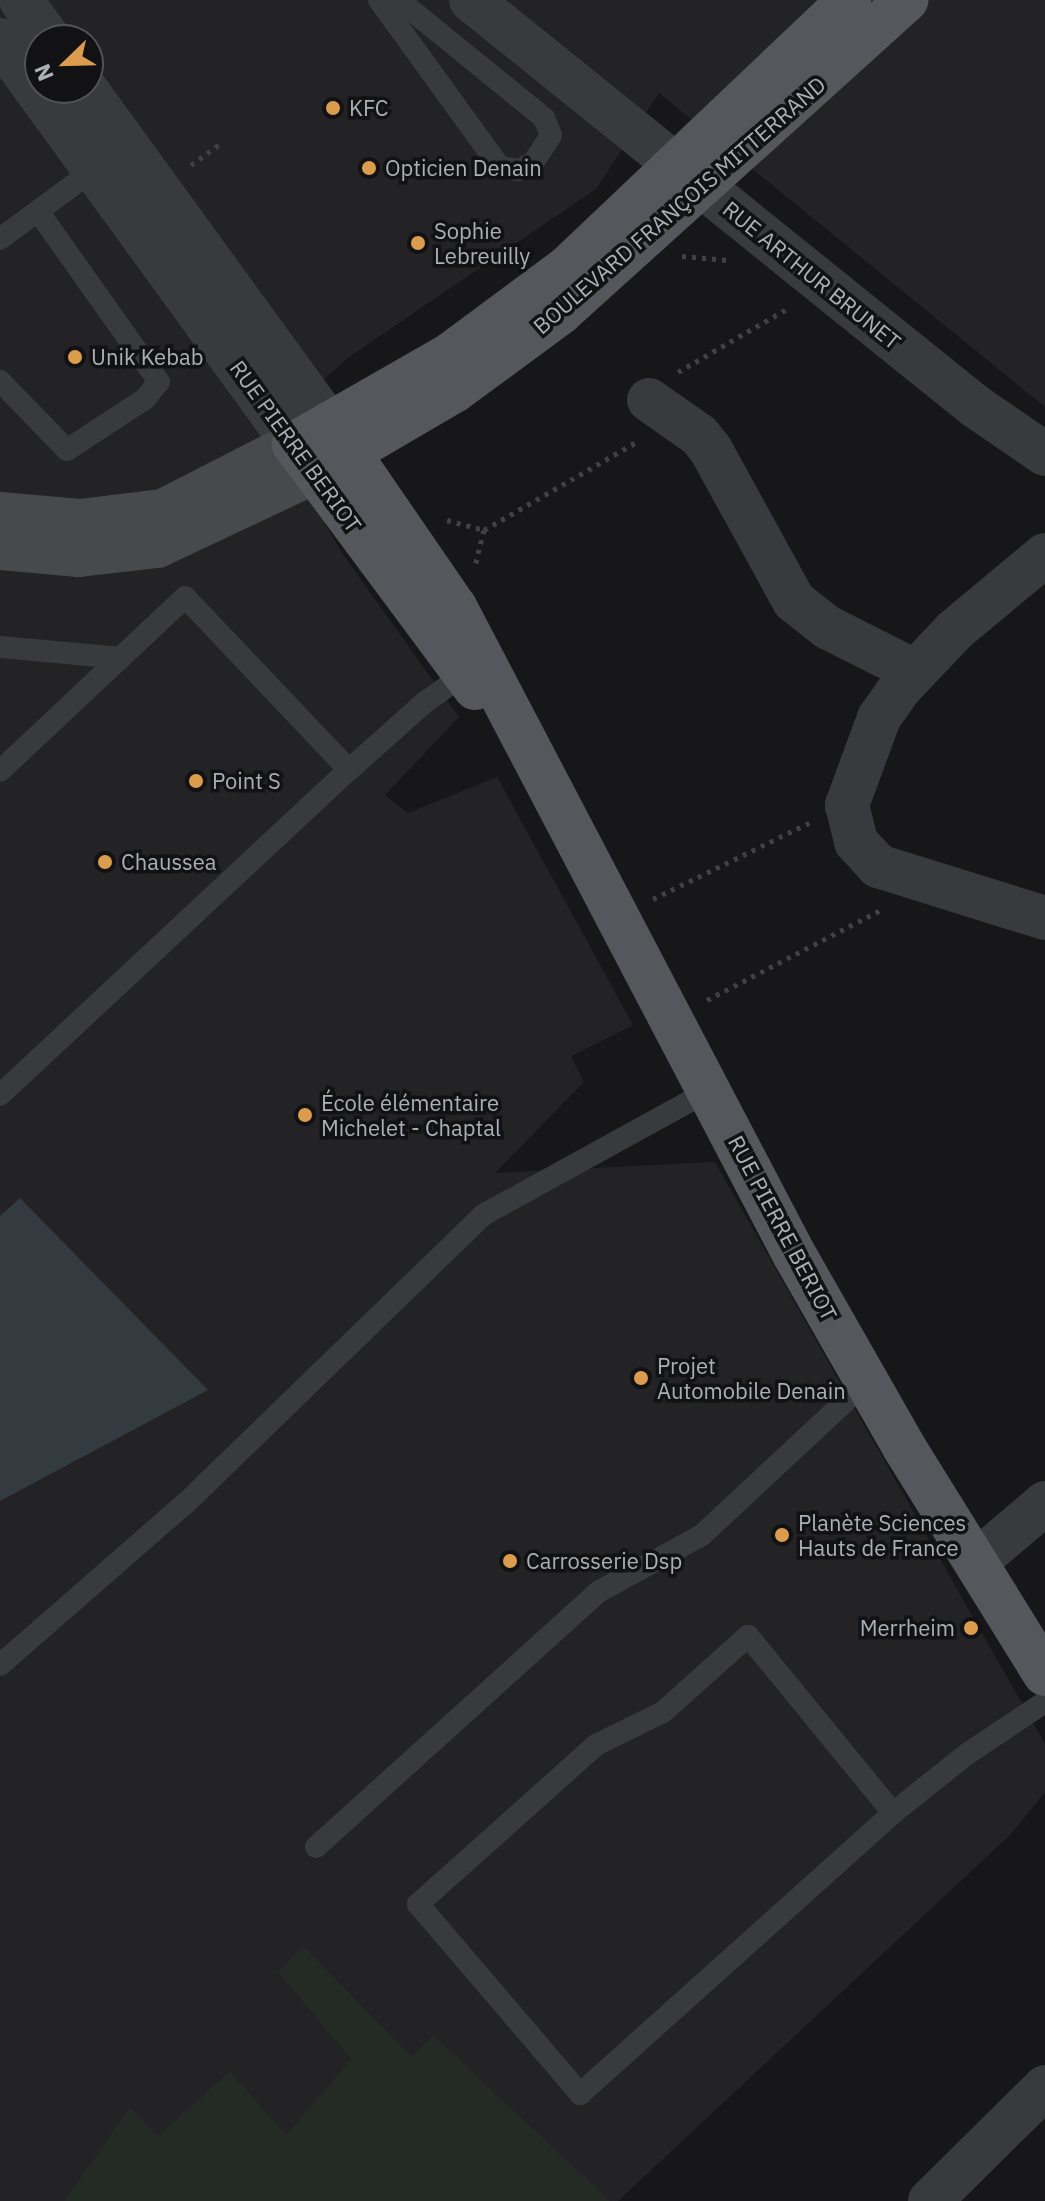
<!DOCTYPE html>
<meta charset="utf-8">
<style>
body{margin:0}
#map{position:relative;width:1045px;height:2201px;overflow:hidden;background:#171719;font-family:"IBM Plex Sans",sans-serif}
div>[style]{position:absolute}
.built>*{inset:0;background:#232326}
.green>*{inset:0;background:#242a24}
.water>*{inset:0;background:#333b40}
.path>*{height:5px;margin-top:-2.5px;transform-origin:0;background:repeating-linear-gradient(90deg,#3f4144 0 4px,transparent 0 10px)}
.service>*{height:22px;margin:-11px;padding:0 11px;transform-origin:11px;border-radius:11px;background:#393a3d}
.minor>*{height:44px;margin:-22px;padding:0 22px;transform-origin:22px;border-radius:22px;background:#393a3d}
.tertiary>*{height:44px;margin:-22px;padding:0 22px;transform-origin:22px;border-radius:22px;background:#393a3d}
.secondary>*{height:44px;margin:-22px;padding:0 22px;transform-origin:22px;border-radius:22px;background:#47494d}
.primary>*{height:44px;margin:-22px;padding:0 22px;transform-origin:22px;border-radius:22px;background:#55575c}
.dots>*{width:22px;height:22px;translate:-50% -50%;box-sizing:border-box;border:4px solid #121214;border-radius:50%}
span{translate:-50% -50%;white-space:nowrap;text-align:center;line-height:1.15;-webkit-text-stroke:7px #121214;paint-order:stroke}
.poi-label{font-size:22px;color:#abb0b7}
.left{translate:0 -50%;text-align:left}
.right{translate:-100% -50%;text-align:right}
.street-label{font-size:22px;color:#abb0b7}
.north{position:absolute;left:24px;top:24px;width:80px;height:80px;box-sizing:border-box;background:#121214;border:2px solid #4f5155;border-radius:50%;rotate:247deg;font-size:22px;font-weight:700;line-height:32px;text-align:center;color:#abb0b7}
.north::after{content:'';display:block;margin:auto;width:28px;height:36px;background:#db9d4d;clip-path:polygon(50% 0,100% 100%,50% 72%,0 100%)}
</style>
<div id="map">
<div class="built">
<div style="clip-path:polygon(evenodd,0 0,1045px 0,1045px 407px,659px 93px,596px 189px,349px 357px,269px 428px,342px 553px,459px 717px,385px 795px,408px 813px,497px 777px,633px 1025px,571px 1056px,584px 1082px,495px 1173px,715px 1162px,1045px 1744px,1045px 1792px,1011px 1834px,618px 2201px,0 2201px,0 0,40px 40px,88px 40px,88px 88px,40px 88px,40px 40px)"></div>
</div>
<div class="green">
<div style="clip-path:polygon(303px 1946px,412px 2057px,433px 2035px,610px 2201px,64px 2201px,130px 2107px,158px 2136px,230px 2071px,286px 2135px,351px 2059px,278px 1972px)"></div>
</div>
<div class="water">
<div style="clip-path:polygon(20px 1198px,208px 1390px,0 1501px,0 1216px)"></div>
</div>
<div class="path">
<div style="left:191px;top:165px;width:39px;rotate:-36deg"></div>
<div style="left:682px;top:256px;width:45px;rotate:5.1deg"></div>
<div style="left:678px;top:372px;width:129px;rotate:-30.1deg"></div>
<div style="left:447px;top:520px;width:38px;rotate:15deg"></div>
<div style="left:484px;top:530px;width:36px;rotate:104deg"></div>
<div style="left:484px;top:530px;width:178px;rotate:-30deg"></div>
<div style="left:653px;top:899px;width:174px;rotate:-26deg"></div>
<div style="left:707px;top:1000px;width:194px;rotate:-27.4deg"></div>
</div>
<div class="service">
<div style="left:379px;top:0;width:206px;rotate:54.1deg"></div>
<div style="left:500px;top:167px;width:18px;rotate:9deg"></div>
<div style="left:518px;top:170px;width:17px;rotate:-25deg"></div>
<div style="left:533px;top:163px;width:33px;rotate:-57deg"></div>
<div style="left:551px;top:135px;width:18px;rotate:-112deg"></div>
<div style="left:544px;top:118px;width:187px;rotate:-140.9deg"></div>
<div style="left:0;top:239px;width:123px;rotate:-36.4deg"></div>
<div style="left:0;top:381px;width:96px;rotate:45.8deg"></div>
<div style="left:67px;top:450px;width:93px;rotate:-33.2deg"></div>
<div style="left:145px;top:399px;width:22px;rotate:-51deg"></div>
<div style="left:159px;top:382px;width:209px;rotate:-125.3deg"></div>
<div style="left:0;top:647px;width:121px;rotate:5.2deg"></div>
<div style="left:0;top:771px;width:254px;rotate:-43.2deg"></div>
<div style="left:185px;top:597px;width:238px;rotate:46.5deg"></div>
<div style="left:349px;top:770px;width:101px;rotate:-41.8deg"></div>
<div style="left:424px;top:703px;width:57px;rotate:-35.7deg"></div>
<div style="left:0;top:1095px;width:477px;rotate:-43deg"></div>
<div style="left:0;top:1665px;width:247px;rotate:-41.1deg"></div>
<div style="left:186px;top:1503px;width:414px;rotate:-44.1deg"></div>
<div style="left:483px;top:1215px;width:259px;rotate:-28.8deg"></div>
<div style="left:893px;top:1813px;width:229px;rotate:-129.3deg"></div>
<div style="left:748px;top:1636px;width:114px;rotate:138.2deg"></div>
<div style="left:663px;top:1712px;width:75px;rotate:153.8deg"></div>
<div style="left:596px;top:1745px;width:239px;rotate:138.2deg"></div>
<div style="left:418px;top:1904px;width:250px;rotate:49.5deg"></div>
<div style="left:580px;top:2094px;width:421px;rotate:-41.9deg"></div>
<div style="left:893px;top:1813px;width:95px;rotate:-38.6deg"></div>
<div style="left:967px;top:1754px;width:94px;rotate:-33.7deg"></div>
<div style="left:316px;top:1847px;width:380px;rotate:-42.1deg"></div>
<div style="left:598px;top:1592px;width:119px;rotate:-28.7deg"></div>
<div style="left:702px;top:1535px;width:224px;rotate:-43deg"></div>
</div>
<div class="minor">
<div style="left:649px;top:400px;width:61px;rotate:35deg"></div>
<div style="left:699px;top:435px;width:19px;rotate:51deg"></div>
<div style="left:711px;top:450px;width:172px;rotate:61.2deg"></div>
<div style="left:794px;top:601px;width:42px;rotate:38.2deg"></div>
<div style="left:827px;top:627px;width:97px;rotate:26.8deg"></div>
<div style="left:1045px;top:555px;width:117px;rotate:140.2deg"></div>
<div style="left:955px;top:630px;width:80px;rotate:133.5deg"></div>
<div style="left:900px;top:688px;width:37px;rotate:125deg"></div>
<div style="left:879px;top:718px;width:93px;rotate:110.2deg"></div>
<div style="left:847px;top:805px;width:38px;rotate:76deg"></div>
<div style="left:856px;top:842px;width:33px;rotate:47deg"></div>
<div style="left:878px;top:866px;width:175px;rotate:17.3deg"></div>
<div style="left:976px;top:1562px;width:91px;rotate:-40.5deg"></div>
<div style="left:930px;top:2201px;width:162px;rotate:-44.7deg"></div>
</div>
<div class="tertiary">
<div style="left:21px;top:0;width:49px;rotate:54.1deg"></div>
<div style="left:471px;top:0;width:647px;rotate:38.85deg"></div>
<div style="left:975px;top:406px;width:85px;rotate:34.4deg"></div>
<div style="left:0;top:40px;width:500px;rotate:54deg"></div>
<div style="left:85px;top:88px;width:415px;rotate:54deg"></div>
</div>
<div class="secondary">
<div style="left:0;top:514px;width:80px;rotate:5deg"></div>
<div style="left:80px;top:521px;width:84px;rotate:-6.9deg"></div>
<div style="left:163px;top:511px;width:147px;rotate:-27.1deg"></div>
<div style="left:0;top:548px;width:79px;rotate:5.1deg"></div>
<div style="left:79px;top:555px;width:79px;rotate:-6.6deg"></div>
<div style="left:157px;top:546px;width:174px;rotate:-25.2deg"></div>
</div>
<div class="primary">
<div style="left:329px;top:424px;width:222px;rotate:55.5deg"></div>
<div style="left:455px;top:607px;width:730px;rotate:62.35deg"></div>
<div style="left:794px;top:1254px;width:222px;rotate:60.3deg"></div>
<div style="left:904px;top:1447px;width:267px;rotate:58.2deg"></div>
<div style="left:324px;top:467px;width:151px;rotate:-30.3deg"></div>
<div style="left:454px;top:391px;width:132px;rotate:-36.3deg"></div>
<div style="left:560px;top:313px;width:467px;rotate:-42.1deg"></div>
<div style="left:475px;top:688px;width:304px;rotate:-126.6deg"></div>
<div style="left:294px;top:444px;width:181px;rotate:-29.8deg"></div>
<div style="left:451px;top:354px;width:144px;rotate:-36.6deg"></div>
<div style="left:567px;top:268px;width:389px;rotate:-43.5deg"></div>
</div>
<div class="dots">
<div style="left:333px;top:108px;background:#db9d4d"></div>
<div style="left:369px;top:168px;background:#db9d4d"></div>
<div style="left:418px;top:243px;background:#db9d4d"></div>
<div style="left:75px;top:357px;background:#db9d4d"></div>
<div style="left:196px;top:781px;background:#db9d4d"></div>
<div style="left:105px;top:862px;background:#db9d4d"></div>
<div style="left:305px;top:1115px;background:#db9d4d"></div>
<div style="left:641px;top:1378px;background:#db9d4d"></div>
<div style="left:782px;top:1535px;background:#db9d4d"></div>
<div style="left:510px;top:1561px;background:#db9d4d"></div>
<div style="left:971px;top:1628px;background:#db9d4d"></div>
</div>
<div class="poi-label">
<span class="left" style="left:349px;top:108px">KFC</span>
<span class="left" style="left:385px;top:168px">Opticien Denain</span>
<span class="left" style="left:434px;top:243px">Sophie<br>Lebreuilly</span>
<span class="left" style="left:91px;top:357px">Unik Kebab</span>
<span class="left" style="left:212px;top:781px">Point S</span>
<span class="left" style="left:121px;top:862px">Chaussea</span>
<span class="left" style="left:321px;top:1115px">École élémentaire<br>Michelet - Chaptal</span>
<span class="left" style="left:657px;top:1378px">Projet<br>Automobile Denain</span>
<span class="left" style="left:798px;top:1535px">Planète Sciences<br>Hauts de France</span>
<span class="left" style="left:526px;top:1561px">Carrosserie Dsp</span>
<span class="right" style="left:955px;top:1628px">Merrheim</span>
</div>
<div class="street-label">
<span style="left:679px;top:205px;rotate:-41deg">BOULEVARD FRANÇOIS MITTERRAND</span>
<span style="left:812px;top:275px;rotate:39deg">RUE ARTHUR BRUNET</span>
<span style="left:296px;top:446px;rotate:54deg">RUE PIERRE BERIOT</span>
<span style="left:783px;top:1228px;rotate:62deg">RUE PIERRE BERIOT</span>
</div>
<div class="north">N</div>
</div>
